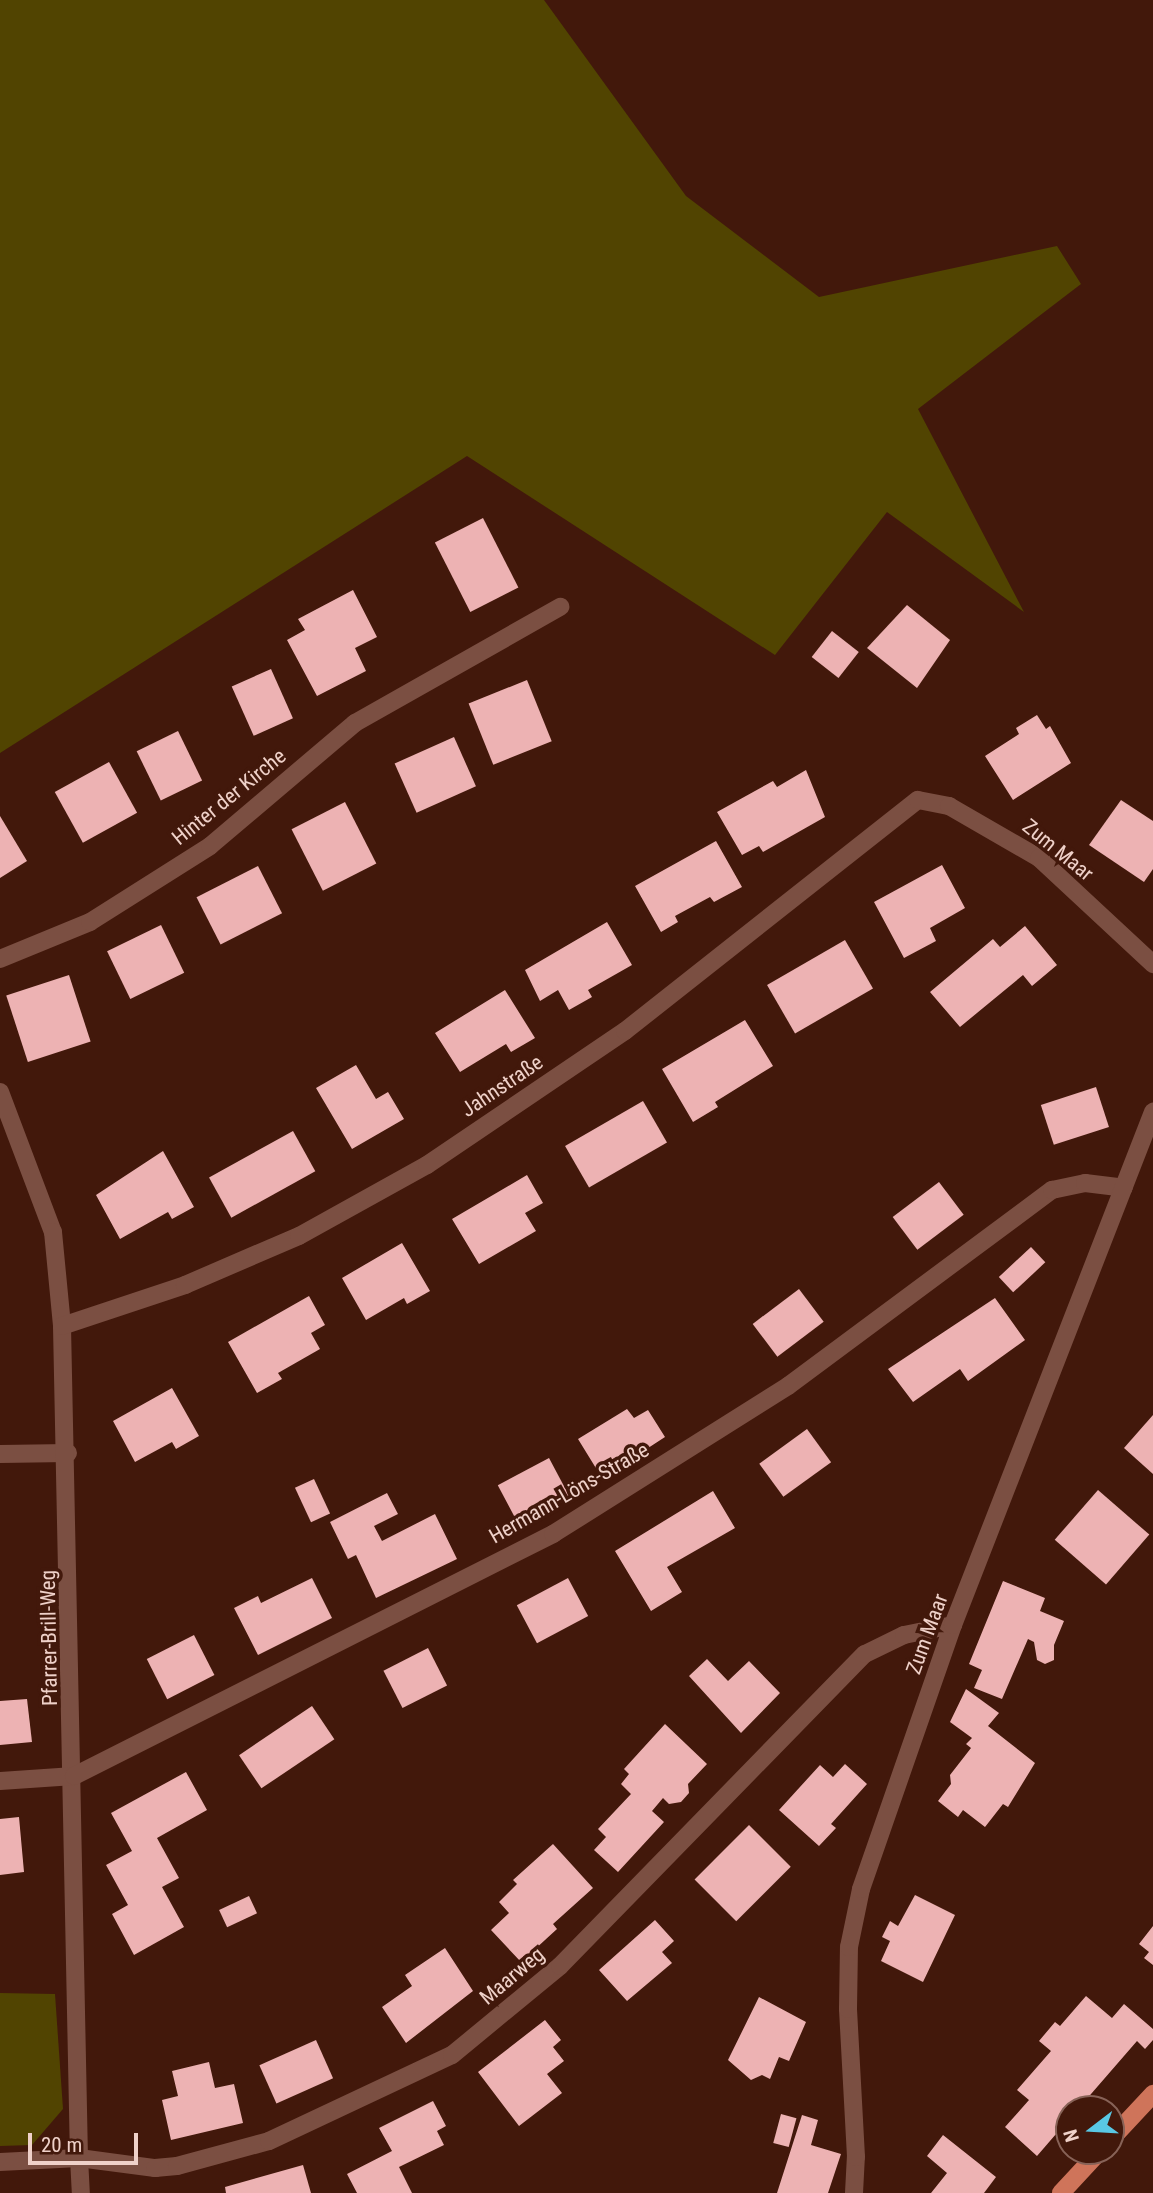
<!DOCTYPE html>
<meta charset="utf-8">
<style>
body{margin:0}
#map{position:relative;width:1153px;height:2193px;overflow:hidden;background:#42180b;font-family:"Roboto Condensed",sans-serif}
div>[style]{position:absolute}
.green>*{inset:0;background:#514401}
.building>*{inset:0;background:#edb2b3;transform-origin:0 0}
.lane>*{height:18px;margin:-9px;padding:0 9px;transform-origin:9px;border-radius:9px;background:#7b4f42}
.street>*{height:18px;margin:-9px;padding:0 9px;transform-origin:9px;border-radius:9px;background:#7b4f42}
.primary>*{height:18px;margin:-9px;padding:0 9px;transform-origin:9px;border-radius:9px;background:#cf745a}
span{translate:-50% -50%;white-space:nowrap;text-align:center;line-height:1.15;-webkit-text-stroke:7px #42180b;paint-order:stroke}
.street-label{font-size:21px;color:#efd1c9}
.north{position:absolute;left:1055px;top:2095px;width:70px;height:70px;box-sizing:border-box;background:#42180b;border:2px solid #876257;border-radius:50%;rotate:253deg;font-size:19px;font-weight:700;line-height:28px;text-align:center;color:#efd1c9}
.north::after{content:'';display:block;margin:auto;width:24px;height:32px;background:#59c8e4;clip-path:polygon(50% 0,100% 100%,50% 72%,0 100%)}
.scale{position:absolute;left:28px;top:2133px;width:110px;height:32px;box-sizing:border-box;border:4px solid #efd1c9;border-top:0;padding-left:9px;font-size:21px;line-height:24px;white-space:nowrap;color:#efd1c9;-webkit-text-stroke:5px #42180b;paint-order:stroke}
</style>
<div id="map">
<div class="green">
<div style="clip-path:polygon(0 0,544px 0,686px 196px,819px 297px,1057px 246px,1081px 284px,918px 409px,1024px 612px,887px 512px,775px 655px,467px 456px,0 753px)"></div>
<div style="clip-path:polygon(0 1993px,55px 1994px,63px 2109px,32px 2145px,0 2146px)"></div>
</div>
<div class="building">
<div style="left:483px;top:518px;width:78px;height:54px;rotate:63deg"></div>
<div style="clip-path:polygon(353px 590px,377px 637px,355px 648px,366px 671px,317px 696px,287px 640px,305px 630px,298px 619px)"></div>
<div style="clip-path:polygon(907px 605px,950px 640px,917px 688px,867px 648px)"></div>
<div style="left:832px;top:631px;width:34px;height:33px;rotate:38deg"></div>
<div style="left:271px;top:669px;width:54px;height:43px;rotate:66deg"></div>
<div style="left:527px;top:680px;width:66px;height:63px;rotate:68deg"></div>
<div style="clip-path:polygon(1037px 715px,1046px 729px,1050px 726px,1071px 763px,1013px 800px,985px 756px,1019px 734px,1016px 728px)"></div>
<div style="left:178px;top:731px;width:55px;height:46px;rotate:64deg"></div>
<div style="left:454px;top:737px;width:54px;height:65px;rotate:66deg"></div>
<div style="left:109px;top:762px;width:58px;height:62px;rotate:61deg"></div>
<div style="clip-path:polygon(806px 770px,825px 817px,763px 852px,759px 846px,742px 855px,717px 812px,773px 781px,777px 787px)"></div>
<div style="clip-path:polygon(1121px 800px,1153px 821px,1153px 869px,1144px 882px,1089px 845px)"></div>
<div style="left:345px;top:802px;width:69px;height:60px;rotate:63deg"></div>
<div style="clip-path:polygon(0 816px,27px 861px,0 878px)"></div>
<div style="clip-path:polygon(716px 841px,742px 887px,714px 902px,710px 897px,675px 916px,678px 922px,661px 932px,635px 886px)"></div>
<div style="clip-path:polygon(942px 865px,965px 908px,930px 928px,936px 941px,904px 958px,874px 902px)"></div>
<div style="left:258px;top:866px;width:53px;height:69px;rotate:63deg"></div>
<div style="clip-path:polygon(607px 922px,632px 965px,588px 990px,592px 997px,569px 1010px,558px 990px,540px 1001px,525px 970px)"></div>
<div style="left:161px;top:925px;width:53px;height:60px;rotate:64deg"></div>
<div style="clip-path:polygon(1025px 926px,1057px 965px,1032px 986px,1023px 975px,960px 1027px,930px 992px,993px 939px,1000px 947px)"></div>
<div style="left:845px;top:940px;width:56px;height:90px;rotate:60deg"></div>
<div style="left:69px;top:975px;width:70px;height:66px;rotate:72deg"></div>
<div style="clip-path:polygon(505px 990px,535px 1038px,511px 1052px,506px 1044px,460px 1072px,435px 1033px)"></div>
<div style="clip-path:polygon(745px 1020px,773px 1066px,715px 1102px,718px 1107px,693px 1122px,662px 1069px)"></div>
<div style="clip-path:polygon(356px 1065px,376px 1099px,388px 1092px,404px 1119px,352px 1149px,316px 1088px)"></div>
<div style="left:1096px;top:1087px;width:42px;height:58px;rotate:72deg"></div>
<div style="left:643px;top:1101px;width:48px;height:90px;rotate:60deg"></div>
<div style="left:293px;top:1131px;width:46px;height:96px;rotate:61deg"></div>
<div style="clip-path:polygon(163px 1151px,194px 1207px,172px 1219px,168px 1212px,120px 1239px,96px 1195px)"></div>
<div style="clip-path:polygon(527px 1175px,543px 1203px,525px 1213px,536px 1231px,479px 1264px,452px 1219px)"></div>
<div style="left:939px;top:1182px;width:41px;height:58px;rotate:53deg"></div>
<div style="clip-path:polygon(402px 1243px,430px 1291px,407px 1304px,404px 1298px,366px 1320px,342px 1278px)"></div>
<div style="left:1031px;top:1247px;width:21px;height:44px;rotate:47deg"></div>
<div style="left:799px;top:1289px;width:41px;height:58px;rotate:53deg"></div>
<div style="clip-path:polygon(309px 1296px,325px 1325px,311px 1333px,320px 1349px,278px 1373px,282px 1379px,257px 1393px,228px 1342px)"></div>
<div style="clip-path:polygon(995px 1298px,1025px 1340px,968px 1381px,960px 1369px,913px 1402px,888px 1369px)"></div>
<div style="clip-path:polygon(172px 1388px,199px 1436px,176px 1449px,172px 1442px,135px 1462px,113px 1421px)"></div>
<div style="clip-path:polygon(627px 1409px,634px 1418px,648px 1410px,665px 1437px,602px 1478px,578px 1439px)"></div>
<div style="clip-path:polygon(1153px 1415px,1153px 1474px,1124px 1448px)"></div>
<div style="left:807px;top:1429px;width:41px;height:59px;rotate:54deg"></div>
<div style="left:549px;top:1458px;width:45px;height:58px;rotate:62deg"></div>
<div style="left:314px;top:1479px;width:38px;height:21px;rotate:65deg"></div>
<div style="left:1098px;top:1490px;width:68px;height:66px;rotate:41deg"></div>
<div style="clip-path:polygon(713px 1491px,735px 1528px,667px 1567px,682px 1592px,651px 1611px,615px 1551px)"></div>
<div style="clip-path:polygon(387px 1493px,398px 1514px,374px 1526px,382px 1541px,435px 1514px,457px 1559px,376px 1598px,356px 1555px,348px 1559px,330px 1522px)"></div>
<div style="clip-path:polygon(312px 1578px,332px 1618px,258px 1655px,234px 1608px,258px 1596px,261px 1603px)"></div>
<div style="left:568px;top:1578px;width:43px;height:58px;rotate:62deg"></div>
<div style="clip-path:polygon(1003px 1581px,1045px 1598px,1040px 1611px,1064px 1621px,1054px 1645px,1054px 1660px,1045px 1664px,1037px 1660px,1034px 1642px,1028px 1639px,1002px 1699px,974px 1688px,982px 1670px,969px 1664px)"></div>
<div style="left:194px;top:1635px;width:45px;height:53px;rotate:63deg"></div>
<div style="left:428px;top:1648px;width:42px;height:50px;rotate:63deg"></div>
<div style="clip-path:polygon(707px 1659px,728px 1681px,749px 1661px,780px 1693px,741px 1733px,689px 1676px)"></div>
<div style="clip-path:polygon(966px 1689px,999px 1713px,988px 1726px,1035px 1763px,1008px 1807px,1003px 1804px,985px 1827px,963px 1810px,958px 1817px,938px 1801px,951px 1784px,950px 1775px,971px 1748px,966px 1744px,972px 1738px,950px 1722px)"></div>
<div style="clip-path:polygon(27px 1699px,32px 1742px,0 1745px,0 1701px)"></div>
<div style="left:312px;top:1706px;width:40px;height:88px;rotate:56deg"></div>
<div style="clip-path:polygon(665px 1724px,707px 1764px,688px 1784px,689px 1793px,681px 1802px,669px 1804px,663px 1798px,652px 1811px,664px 1822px,618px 1872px,594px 1850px,606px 1837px,598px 1829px,631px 1794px,621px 1784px,629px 1774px,624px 1769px)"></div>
<div style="clip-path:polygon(845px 1764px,867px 1784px,831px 1824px,836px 1828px,819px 1846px,779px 1810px,820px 1765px,833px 1777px)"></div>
<div style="clip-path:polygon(186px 1772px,207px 1810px,157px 1838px,179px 1878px,162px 1887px,184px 1927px,134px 1955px,112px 1914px,128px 1905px,106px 1865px,132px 1851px,111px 1813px)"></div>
<div style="clip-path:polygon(19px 1817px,24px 1872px,0 1875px,0 1819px)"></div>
<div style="left:749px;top:1825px;width:59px;height:77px;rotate:45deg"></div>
<div style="clip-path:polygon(553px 1844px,593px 1888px,553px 1924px,557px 1929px,521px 1962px,491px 1930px,509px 1913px,499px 1902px,517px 1884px,513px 1880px)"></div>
<div style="clip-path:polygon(915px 1895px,955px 1915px,923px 1982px,881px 1961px,890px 1941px,882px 1937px,890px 1921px,898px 1926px)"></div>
<div style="left:249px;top:1896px;width:19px;height:33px;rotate:65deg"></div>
<div style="clip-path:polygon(655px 1920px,674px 1941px,662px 1952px,672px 1963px,627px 2001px,599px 1970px)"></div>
<div style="clip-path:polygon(1153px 1926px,1153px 1965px,1144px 1958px,1149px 1952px,1139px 1944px)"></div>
<div style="clip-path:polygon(445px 1948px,473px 1991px,406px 2043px,382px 2007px,412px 1986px,405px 1975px)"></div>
<div style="clip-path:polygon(1086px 1996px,1112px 2018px,1124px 2004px,1153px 2029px,1153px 2040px,1145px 2049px,1137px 2041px,1078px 2109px,1069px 2109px,1069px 2119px,1037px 2156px,1005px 2127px,1029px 2100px,1017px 2090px,1051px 2051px,1039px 2041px,1055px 2022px,1060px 2026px)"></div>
<div style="clip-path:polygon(759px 1997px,806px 2022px,789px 2061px,779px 2057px,770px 2079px,762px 2075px,751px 2080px,728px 2060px)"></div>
<div style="clip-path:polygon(545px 2020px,561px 2040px,553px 2047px,564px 2061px,547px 2074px,562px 2093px,519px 2126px,478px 2072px)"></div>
<div style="left:316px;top:2040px;width:42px;height:62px;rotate:66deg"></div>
<div style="clip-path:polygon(209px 2062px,215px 2088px,234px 2084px,243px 2123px,171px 2140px,162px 2100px,178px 2096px,172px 2071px)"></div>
<div style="clip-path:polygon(433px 2101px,446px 2126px,437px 2131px,444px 2145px,399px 2167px,412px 2193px,357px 2193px,347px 2174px,392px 2151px,379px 2128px)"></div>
<div style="left:781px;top:2114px;width:16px;height:30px;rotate:15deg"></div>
<div style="clip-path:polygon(802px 2115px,818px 2120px,811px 2145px,841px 2154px,828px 2193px,777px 2193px)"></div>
<div style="clip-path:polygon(943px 2135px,996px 2177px,984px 2193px,931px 2193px,947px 2173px,927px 2156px)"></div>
<div style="clip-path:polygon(303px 2165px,311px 2193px,226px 2193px,225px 2187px)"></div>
</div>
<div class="lane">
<div style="left:0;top:1454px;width:68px;rotate:-0.8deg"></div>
<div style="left:79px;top:2158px;width:35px;rotate:87deg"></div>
</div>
<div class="street">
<div style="left:0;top:959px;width:97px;rotate:-22.3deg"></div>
<div style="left:90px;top:922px;width:142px;rotate:-32.3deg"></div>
<div style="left:210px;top:846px;width:190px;rotate:-40.3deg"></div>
<div style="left:355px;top:723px;width:236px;rotate:-29.5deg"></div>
<div style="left:0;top:1092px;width:150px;rotate:69.3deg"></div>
<div style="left:53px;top:1232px;width:94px;rotate:84.5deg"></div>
<div style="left:62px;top:1326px;width:832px;rotate:88.83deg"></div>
<div style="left:62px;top:1326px;width:130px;rotate:-18.4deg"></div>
<div style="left:185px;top:1285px;width:124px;rotate:-23.3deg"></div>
<div style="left:299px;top:1236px;width:146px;rotate:-29deg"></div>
<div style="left:427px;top:1165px;width:239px;rotate:-34.1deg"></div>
<div style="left:625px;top:1031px;width:373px;rotate:-38.3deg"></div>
<div style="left:918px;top:800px;width:32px;rotate:11deg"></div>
<div style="left:949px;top:806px;width:104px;rotate:30deg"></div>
<div style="left:1039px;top:858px;width:156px;rotate:42.9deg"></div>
<div style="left:0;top:1781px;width:74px;rotate:-3.9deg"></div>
<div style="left:74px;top:1776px;width:537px;rotate:-26.8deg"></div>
<div style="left:553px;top:1534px;width:278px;rotate:-32.2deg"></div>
<div style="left:788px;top:1386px;width:329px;rotate:-36.6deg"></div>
<div style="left:1052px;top:1190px;width:34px;rotate:-12deg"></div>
<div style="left:1085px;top:1183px;width:39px;rotate:7deg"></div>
<div style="left:0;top:2162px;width:79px;rotate:-2.9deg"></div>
<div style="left:79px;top:2158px;width:77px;rotate:7.5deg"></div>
<div style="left:155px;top:2168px;width:22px;rotate:-5deg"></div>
<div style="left:177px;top:2166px;width:95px;rotate:-15.2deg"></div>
<div style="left:269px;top:2141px;width:202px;rotate:-25.2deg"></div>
<div style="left:452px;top:2055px;width:140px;rotate:-39.5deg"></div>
<div style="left:560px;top:1966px;width:436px;rotate:-45.7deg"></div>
<div style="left:865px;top:1654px;width:43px;rotate:-26deg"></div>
<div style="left:904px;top:1635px;width:50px;rotate:-11.5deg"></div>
<div style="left:854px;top:2193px;width:36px;rotate:-87deg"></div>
<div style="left:856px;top:2157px;width:148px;rotate:-93.1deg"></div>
<div style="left:848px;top:2009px;width:62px;rotate:-89.1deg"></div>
<div style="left:849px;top:1947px;width:59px;rotate:-78.3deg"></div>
<div style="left:861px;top:1889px;width:280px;rotate:-70.8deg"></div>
<div style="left:953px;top:1625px;width:551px;rotate:-68.7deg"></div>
</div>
<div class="primary">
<div style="left:1111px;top:2139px;width:62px;rotate:-47deg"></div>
<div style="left:1061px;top:2193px;width:57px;rotate:-47.1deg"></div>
</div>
<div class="street-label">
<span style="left:229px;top:797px;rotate:-39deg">Hinter der Kirche</span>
<span style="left:1058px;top:850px;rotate:39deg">Zum Maar</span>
<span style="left:502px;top:1086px;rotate:-34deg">Jahnstraße</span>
<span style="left:569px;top:1493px;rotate:-30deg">Hermann-Löns-Straße</span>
<span style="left:927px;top:1634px;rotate:-70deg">Zum Maar</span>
<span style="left:49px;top:1638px;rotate:-91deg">Pfarrer-Brill-Weg</span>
<span style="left:512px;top:1976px;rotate:-40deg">Maarweg</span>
</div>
<div class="north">N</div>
<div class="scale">20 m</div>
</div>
